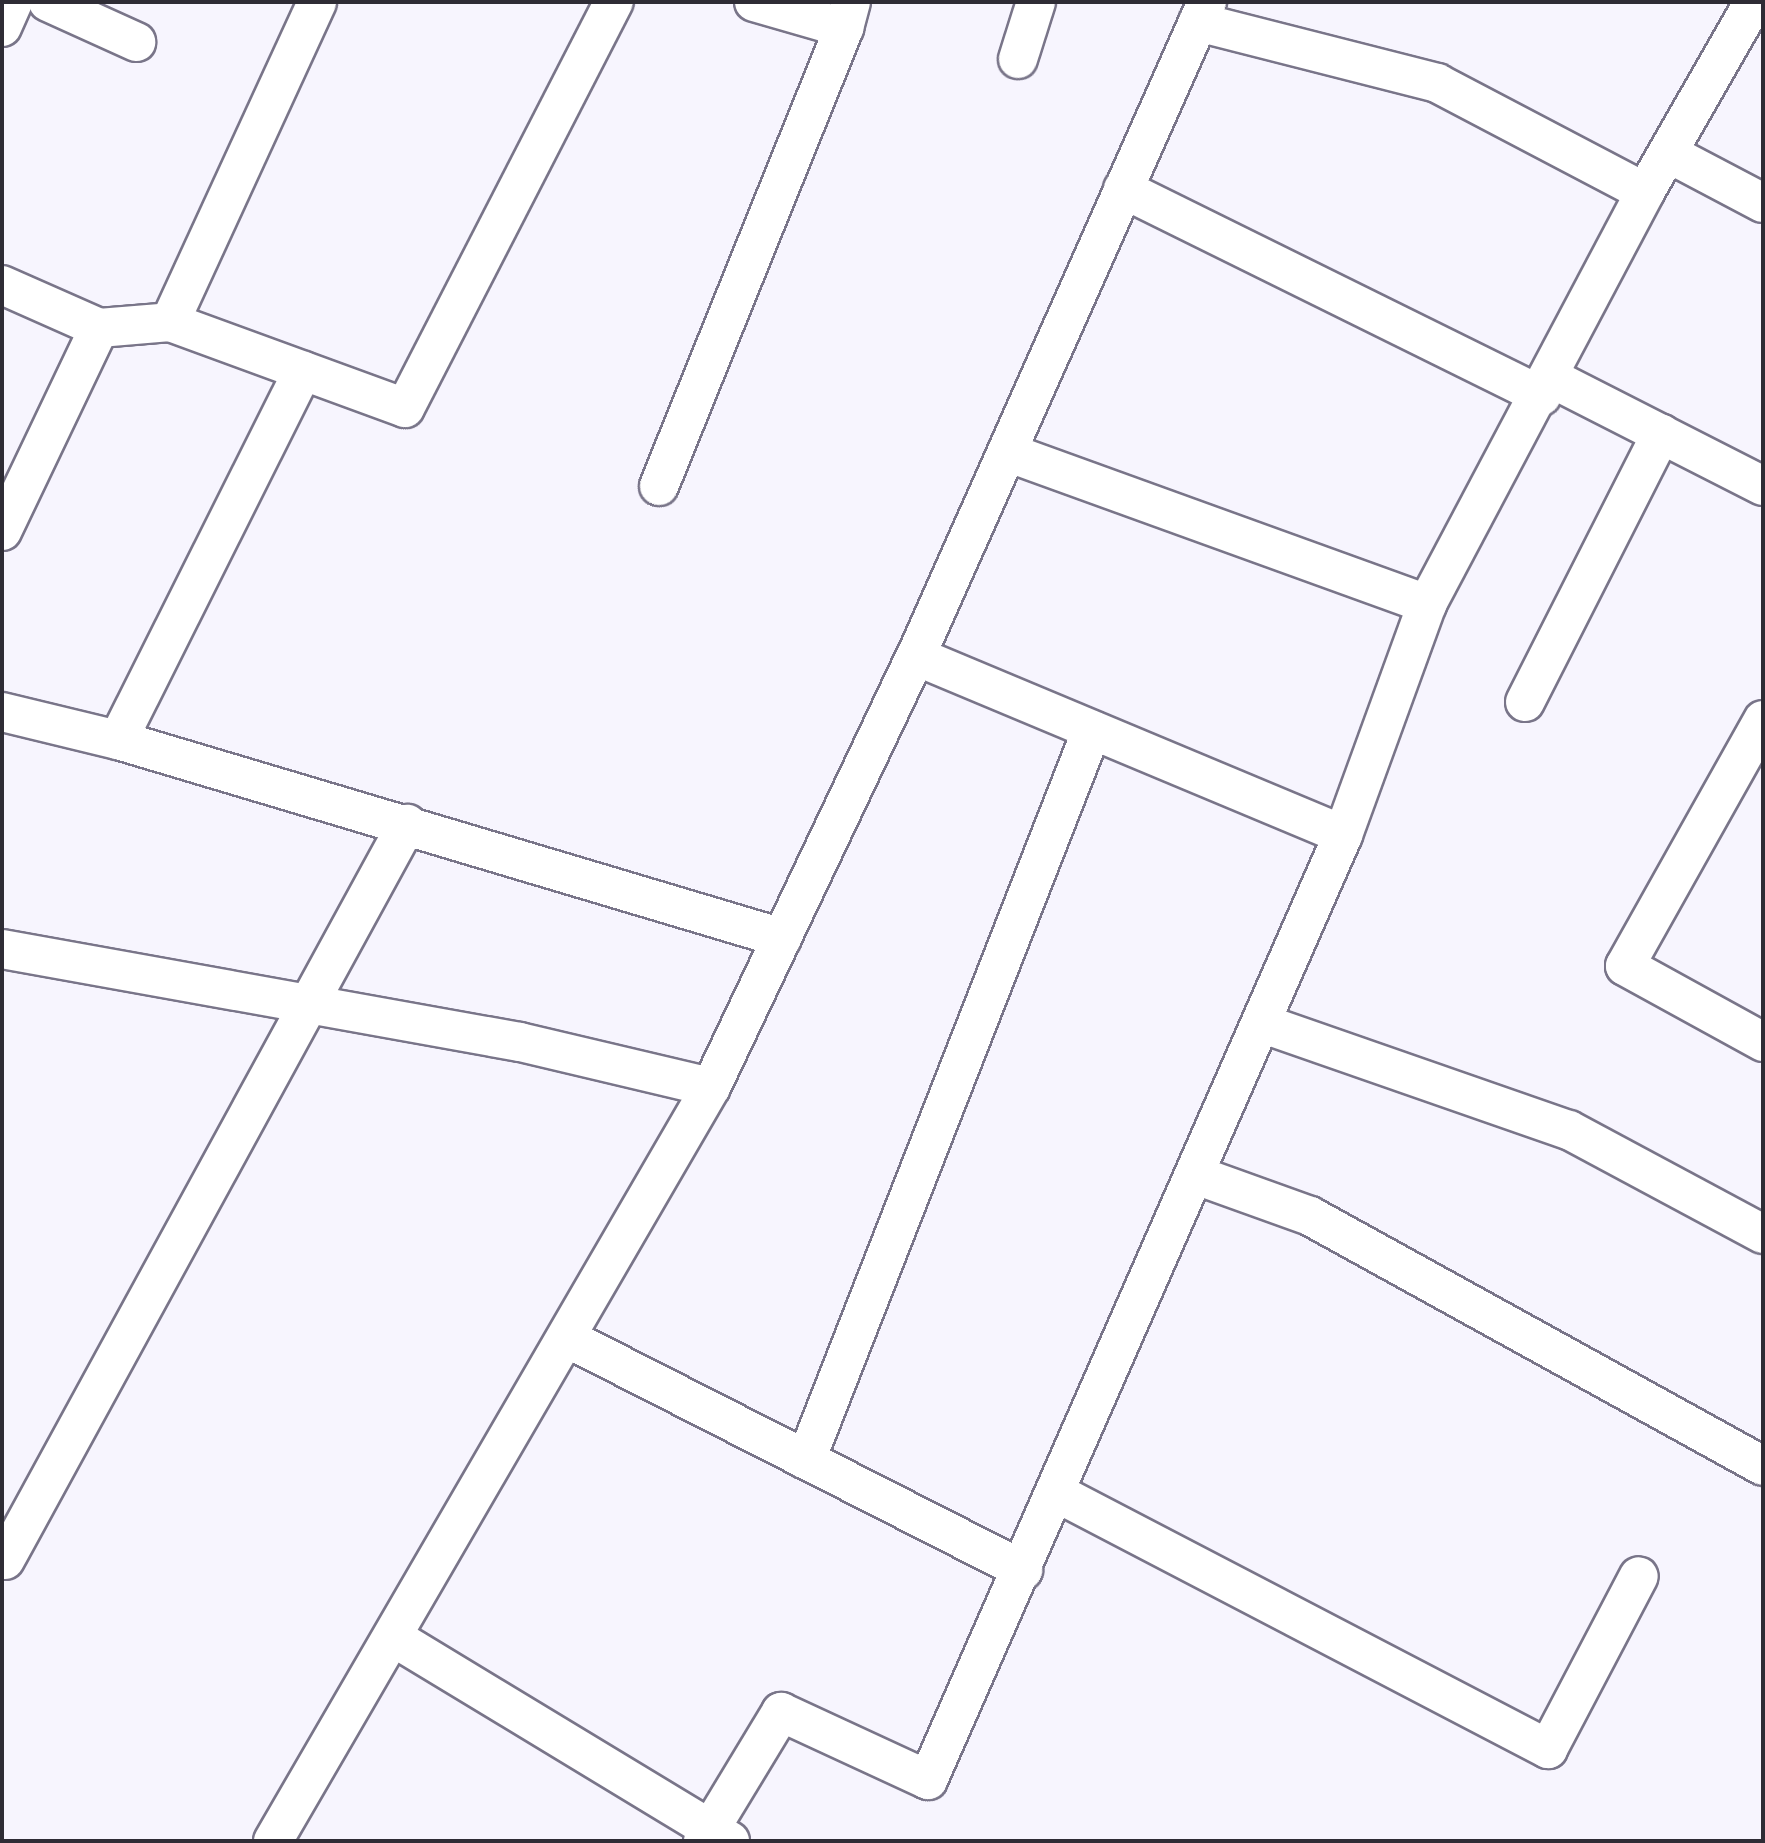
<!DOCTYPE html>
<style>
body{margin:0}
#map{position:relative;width:1765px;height:1843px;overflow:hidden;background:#f7f5fe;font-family:Helvetica,sans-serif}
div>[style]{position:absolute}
.roads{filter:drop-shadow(2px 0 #797589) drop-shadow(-2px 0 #797589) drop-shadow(0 2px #797589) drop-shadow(0 -2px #797589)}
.street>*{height:38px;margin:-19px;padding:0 19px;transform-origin:19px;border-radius:19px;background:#fff}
span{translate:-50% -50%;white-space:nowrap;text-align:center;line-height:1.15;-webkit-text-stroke:6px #fff;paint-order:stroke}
.frame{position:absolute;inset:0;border:4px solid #2e2c35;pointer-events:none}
</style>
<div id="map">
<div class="roads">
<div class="street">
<div style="left:48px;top:2px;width:97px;rotate:24.4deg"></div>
<div style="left:754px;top:2px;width:94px;rotate:16.1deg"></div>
<div style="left:844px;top:28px;width:27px;rotate:-75deg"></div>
<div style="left:1198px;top:22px;width:247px;rotate:14.3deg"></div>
<div style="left:1437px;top:83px;width:235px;rotate:27.7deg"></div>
<div style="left:2px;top:27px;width:27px;rotate:-66deg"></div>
<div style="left:1018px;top:59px;width:60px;rotate:-72.5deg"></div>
<div style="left:1668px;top:153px;width:107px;rotate:27.8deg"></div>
<div style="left:1123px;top:189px;width:467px;rotate:26.3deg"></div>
<div style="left:2px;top:285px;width:106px;rotate:23.9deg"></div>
<div style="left:99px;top:328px;width:225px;rotate:115.5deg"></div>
<div style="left:170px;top:322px;width:250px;rotate:20.1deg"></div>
<div style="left:405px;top:408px;width:457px;rotate:-62.8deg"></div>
<div style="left:99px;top:328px;width:71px;rotate:-4.8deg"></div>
<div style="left:170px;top:322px;width:352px;rotate:-65.3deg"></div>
<div style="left:1551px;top:378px;width:238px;rotate:27deg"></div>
<div style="left:1007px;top:452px;width:447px;rotate:19.9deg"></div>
<div style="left:659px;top:486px;width:494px;rotate:-68deg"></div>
<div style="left:916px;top:656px;width:463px;rotate:22.7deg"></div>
<div style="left:1525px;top:702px;width:301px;rotate:-63.1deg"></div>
<div style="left:2px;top:712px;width:119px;rotate:13.6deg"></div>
<div style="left:118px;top:740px;width:693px;rotate:16.6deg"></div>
<div style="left:1763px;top:720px;width:282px;rotate:119.3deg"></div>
<div style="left:1625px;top:966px;width:158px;rotate:28.8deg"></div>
<div style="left:118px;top:740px;width:413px;rotate:-63.4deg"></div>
<div style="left:2px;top:949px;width:526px;rotate:10.18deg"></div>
<div style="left:520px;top:1042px;width:196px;rotate:13.3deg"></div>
<div style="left:1261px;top:1023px;width:326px;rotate:19.2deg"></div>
<div style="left:1569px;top:1130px;width:220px;rotate:28.2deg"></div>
<div style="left:1196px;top:1175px;width:121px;rotate:19.8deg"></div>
<div style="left:1310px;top:1216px;width:517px;rotate:28.89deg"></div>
<div style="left:567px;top:1338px;width:512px;rotate:26.97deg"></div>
<div style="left:806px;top:1460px;width:784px;rotate:-68.61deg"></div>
<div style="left:1057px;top:1493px;width:554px;rotate:27.54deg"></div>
<div style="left:1548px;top:1749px;width:195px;rotate:-62.3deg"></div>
<div style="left:5px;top:1560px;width:839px;rotate:-61.36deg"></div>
<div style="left:393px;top:1637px;width:394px;rotate:31.2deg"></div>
<div style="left:273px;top:1841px;width:872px;rotate:-59.85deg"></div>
<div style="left:711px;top:1087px;width:477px;rotate:-64.6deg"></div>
<div style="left:916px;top:656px;width:716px;rotate:-66.01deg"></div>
<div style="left:703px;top:1841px;width:151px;rotate:-58.8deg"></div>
<div style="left:781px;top:1712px;width:162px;rotate:24.8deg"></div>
<div style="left:928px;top:1780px;width:1032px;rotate:-66.29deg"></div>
<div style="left:1343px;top:835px;width:246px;rotate:-70deg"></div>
<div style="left:1427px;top:604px;width:466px;rotate:-62.1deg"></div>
<div style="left:1645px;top:192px;width:219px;rotate:-60.2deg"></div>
</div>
</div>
<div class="frame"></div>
</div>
